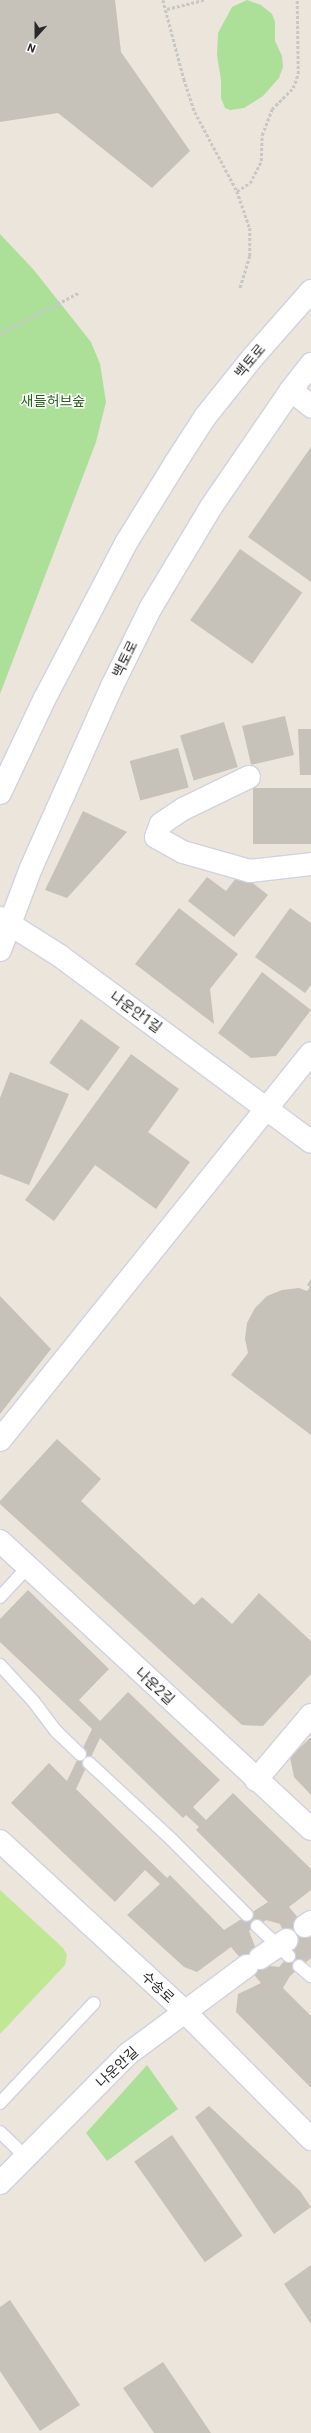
<!DOCTYPE html>
<meta charset="utf-8">
<style>
body{margin:0}
#map{position:relative;width:311px;height:2433px;overflow:hidden;background:#ebe5db;font-family:Roboto,"Noto Sans KR",sans-serif}
div>[style]{position:absolute}
.green>*{inset:0;background:#ace098}
.pitch>*{inset:0;background:#bfe794}
.building>*{inset:0;background:#c6c2ba;transform-origin:0 0}
.path>*{height:2.5px;margin-top:-1.25px;transform-origin:0;background:repeating-linear-gradient(90deg,#c7c7c7 0 3px,transparent 0 5px)}
.roads{filter:drop-shadow(1px 0 #d0d2e1) drop-shadow(-1px 0 #d0d2e1) drop-shadow(0 1px #d0d2e1) drop-shadow(0 -1px #d0d2e1)}
.service>*{height:12px;margin:-6px;padding:0 6px;transform-origin:6px;border-radius:6px;background:#fff}
.minor>*{height:22px;margin:-11px;padding:0 11px;transform-origin:11px;border-radius:11px;background:#fff}
.tertiary>*{height:22px;margin:-11px;padding:0 11px;transform-origin:11px;border-radius:11px;background:#fff}
span{translate:-50% -50%;white-space:nowrap;text-align:center;line-height:1.15;-webkit-text-stroke:3px #fff;paint-order:stroke}
.street-label{font-size:14px;color:#292929}
.park-label{font-size:14px;color:#26631b}
.north{position:absolute;left:16px;top:16px;width:40px;height:40px;-webkit-text-stroke:3px #fff;paint-order:stroke;rotate:201deg;font-size:11px;font-weight:700;line-height:16px;text-align:center;color:#292929}
.north::after{content:'';display:block;margin:auto;width:14px;height:18px;background:#292929;clip-path:polygon(50% 0,100% 100%,50% 72%,0 100%)}
</style>
<div id="map">
<div class="green">
<div style="clip-path:polygon(247px 0,261px 5px,272px 14px,275px 22px,275px 41px,282px 56px,283px 67px,279px 78px,263px 96px,244px 108px,230px 110px,225px 108px,221px 98px,221px 80px,217px 55px,218px 33px,232px 7px)"></div>
<div style="clip-path:polygon(0 234px,33px 269px,91px 342px,100px 364px,106px 402px,96px 442px,0 694px)"></div>
<div style="clip-path:polygon(147px 2065px,178px 2109px,107px 2161px,86px 2133px)"></div>
</div>
<div class="pitch">
<div style="clip-path:polygon(0 1890px,63px 1948px,67px 1955px,65px 1965px,0 2034px)"></div>
</div>
<div class="building">
<div style="clip-path:polygon(0 0,115px 0,121px 52px,190px 151px,152px 188px,58px 113px,0 122px)"></div>
<div style="clip-path:polygon(311px 447px,311px 582px,248px 537px)"></div>
<div style="left:240px;top:549px;width:76px;height:87px;rotate:35deg"></div>
<div style="left:285px;top:716px;width:40px;height:44px;rotate:77deg"></div>
<div style="left:224px;top:722px;width:47px;height:46px;rotate:73deg"></div>
<div style="clip-path:polygon(298px 729px,311px 729px,311px 775px,300px 775px)"></div>
<div style="left:178px;top:748px;width:41px;height:50px;rotate:75deg"></div>
<div style="left:311px;top:788px;width:56px;height:58px;rotate:90deg"></div>
<div style="clip-path:polygon(83px 811px,127px 832px,67px 898px,45px 890px)"></div>
<div style="clip-path:polygon(240px 873px,268px 895px,234px 937px,188px 901px,207px 877px,226px 891px)"></div>
<div style="clip-path:polygon(179px 908px,238px 954px,210px 989px,214px 1024px,135px 964px)"></div>
<div style="clip-path:polygon(290px 908px,311px 923px,311px 985px,305px 993px,255px 957px)"></div>
<div style="clip-path:polygon(262px 972px,311px 1010px,276px 1056px,251px 1058px,218px 1033px)"></div>
<div style="left:81px;top:1019px;width:48px;height:54px;rotate:36deg"></div>
<div style="clip-path:polygon(131px 1054px,179px 1089px,148px 1132px,190px 1162px,156px 1209px,95px 1165px,54px 1221px,25px 1200px)"></div>
<div style="clip-path:polygon(10px 1072px,69px 1094px,29px 1185px,0 1174px,0 1098px)"></div>
<div style="clip-path:polygon(311px 1279px,311px 1435px,231px 1375px,248px 1353px,245px 1339px,247px 1323px,255px 1308px,267px 1296px,282px 1290px,299px 1288px,307px 1291px,310px 1287px,307px 1285px)"></div>
<div style="clip-path:polygon(0 1296px,51px 1349px,0 1414px)"></div>
<div style="clip-path:polygon(57px 1439px,101px 1479px,81px 1501px,194px 1605px,202px 1597px,232px 1624px,259px 1593px,311px 1641px,311px 1674px,263px 1726px,242px 1725px,0 1504px,0 1501px)"></div>
<div style="clip-path:polygon(evenodd,28px 1590px,109px 1669px,79px 1700px,100px 1721px,128px 1692px,220px 1780px,193px 1807px,206px 1820px,233px 1793px,311px 1869px,311px 1890px,289px 1907px,311px 1933px,311px 1958px,290px 1976px,283px 1988px,311px 2016px,311px 2088px,236px 2012px,238px 1994px,261px 1983px,231px 1947px,197px 1972px,184px 1967px,127px 1915px,160px 1884px,145px 1870px,115px 1902px,11px 1803px,49px 1763px,67px 1781px,92px 1729px,0 1642px,0 1619px,28px 1590px,100px 1738px,183px 1818px,186px 1815px,199px 1827px,196px 1830px,268px 1902px,224px 1930px,170px 1875px,167px 1878px,76px 1789px,100px 1738px,28px 1590px,266px 1920px,280px 1924px,292px 1952px,279px 1967px,262px 1965px,249px 1931px,266px 1920px)"></div>
<div style="clip-path:polygon(311px 1737px,311px 1795px,294px 1777px,290px 1757px)"></div>
<div style="clip-path:polygon(209px 2106px,300px 2191px,311px 2207px,274px 2234px,195px 2117px)"></div>
<div style="left:172px;top:2135px;width:123px;height:46px;rotate:55deg"></div>
<div style="clip-path:polygon(311px 2265px,311px 2324px,284px 2284px)"></div>
<div style="clip-path:polygon(10px 2300px,80px 2405px,40px 2431px,0 2371px,0 2307px)"></div>
<div style="clip-path:polygon(163px 2362px,211px 2433px,154px 2433px,123px 2388px)"></div>
</div>
<div class="path">
<div style="left:163px;top:0;width:82px;rotate:75.1deg"></div>
<div style="left:184px;top:79px;width:35px;rotate:72deg"></div>
<div style="left:195px;top:112px;width:89px;rotate:62deg"></div>
<div style="left:237px;top:191px;width:39px;rotate:71deg"></div>
<div style="left:250px;top:228px;width:28px;rotate:90deg"></div>
<div style="left:250px;top:256px;width:34px;rotate:107deg"></div>
<div style="left:167px;top:9px;width:38px;rotate:-14deg"></div>
<div style="left:237px;top:191px;width:15px;rotate:-32deg"></div>
<div style="left:250px;top:183px;width:25px;rotate:-63deg"></div>
<div style="left:261px;top:161px;width:26px;rotate:-88deg"></div>
<div style="left:262px;top:135px;width:28px;rotate:-69deg"></div>
<div style="left:272px;top:109px;width:30px;rotate:-45deg"></div>
<div style="left:293px;top:88px;width:15px;rotate:-70deg"></div>
<div style="left:298px;top:74px;width:74px;rotate:-90.8deg"></div>
<div style="left:0;top:334px;width:90px;rotate:-27.7deg"></div>
</div>
<div class="roads">
<div class="service">
<div style="left:0;top:1597px;width:41px;rotate:-47deg"></div>
<div style="left:0;top:1665px;width:50px;rotate:47.4deg"></div>
<div style="left:34px;top:1702px;width:38px;rotate:53deg"></div>
<div style="left:57px;top:1732px;width:32px;rotate:44deg"></div>
<div style="left:89px;top:1763px;width:112px;rotate:42.8deg"></div>
<div style="left:171px;top:1839px;width:107px;rotate:45deg"></div>
<div style="left:257px;top:1926px;width:44px;rotate:43.2deg"></div>
<div style="left:299px;top:1966px;width:16px;rotate:40deg"></div>
<div style="left:0;top:2103px;width:137px;rotate:-46.8deg"></div>
<div style="left:0;top:2132px;width:35px;rotate:44deg"></div>
</div>
<div class="minor">
<div style="left:291px;top:390px;width:26px;rotate:39deg"></div>
<div style="left:249px;top:777px;width:73px;rotate:154.1deg"></div>
<div style="left:183px;top:809px;width:27px;rotate:146deg"></div>
<div style="left:161px;top:824px;width:14px;rotate:111deg"></div>
<div style="left:156px;top:837px;width:31px;rotate:29deg"></div>
<div style="left:183px;top:852px;width:70px;rotate:15.8deg"></div>
<div style="left:250px;top:871px;width:61px;rotate:-6.5deg"></div>
<div style="left:0;top:918px;width:71px;rotate:32.3deg"></div>
<div style="left:60px;top:956px;width:312px;rotate:36.5deg"></div>
<div style="left:0;top:1440px;width:496px;rotate:-51.2deg"></div>
<div style="left:0;top:1541px;width:424px;rotate:42.8deg"></div>
<div style="left:256px;top:1780px;width:85px;rotate:-49.8deg"></div>
<div style="left:305px;top:1926px;width:7px;rotate:-34deg"></div>
<div style="left:260px;top:1958px;width:32px;rotate:-34deg"></div>
<div style="left:0;top:2183px;width:182px;rotate:-45.2deg"></div>
<div style="left:128px;top:2054px;width:148px;rotate:-36.5deg"></div>
</div>
<div class="tertiary">
<div style="left:0;top:793px;width:105px;rotate:-64.7deg"></div>
<div style="left:45px;top:698px;width:175px;rotate:-62.4deg"></div>
<div style="left:126px;top:543px;width:95px;rotate:-58.3deg"></div>
<div style="left:176px;top:462px;width:54px;rotate:-57.2deg"></div>
<div style="left:205px;top:417px;width:77px;rotate:-51.3deg"></div>
<div style="left:253px;top:357px;width:88px;rotate:-48.7deg"></div>
<div style="left:0;top:950px;width:88px;rotate:-69.3deg"></div>
<div style="left:31px;top:868px;width:201px;rotate:-66deg"></div>
<div style="left:113px;top:684px;width:84px;rotate:-63.7deg"></div>
<div style="left:150px;top:609px;width:119px;rotate:-59.1deg"></div>
<div style="left:211px;top:507px;width:142px;rotate:-55.6deg"></div>
<div style="left:291px;top:390px;width:33px;rotate:-52deg"></div>
<div style="left:0;top:1841px;width:252px;rotate:42.7deg"></div>
<div style="left:185px;top:2012px;width:179px;rotate:45.2deg"></div>
</div>
</div>
<div class="street-label">
<span style="left:250px;top:361px;rotate:-50deg">백토로</span>
<span style="left:125px;top:659px;rotate:-64deg">백토로</span>
<span style="left:136px;top:1012px;rotate:36deg">나운안1길</span>
<span style="left:155px;top:1686px;rotate:43deg">나운2길</span>
<span style="left:158px;top:1987px;rotate:43deg">수송로</span>
<span style="left:117px;top:2067px;rotate:-43deg">나운안길</span>
</div>
<div class="park-label">
<span style="left:53px;top:401px">새들허브숲</span>
</div>
<div class="north">N</div>
</div>
